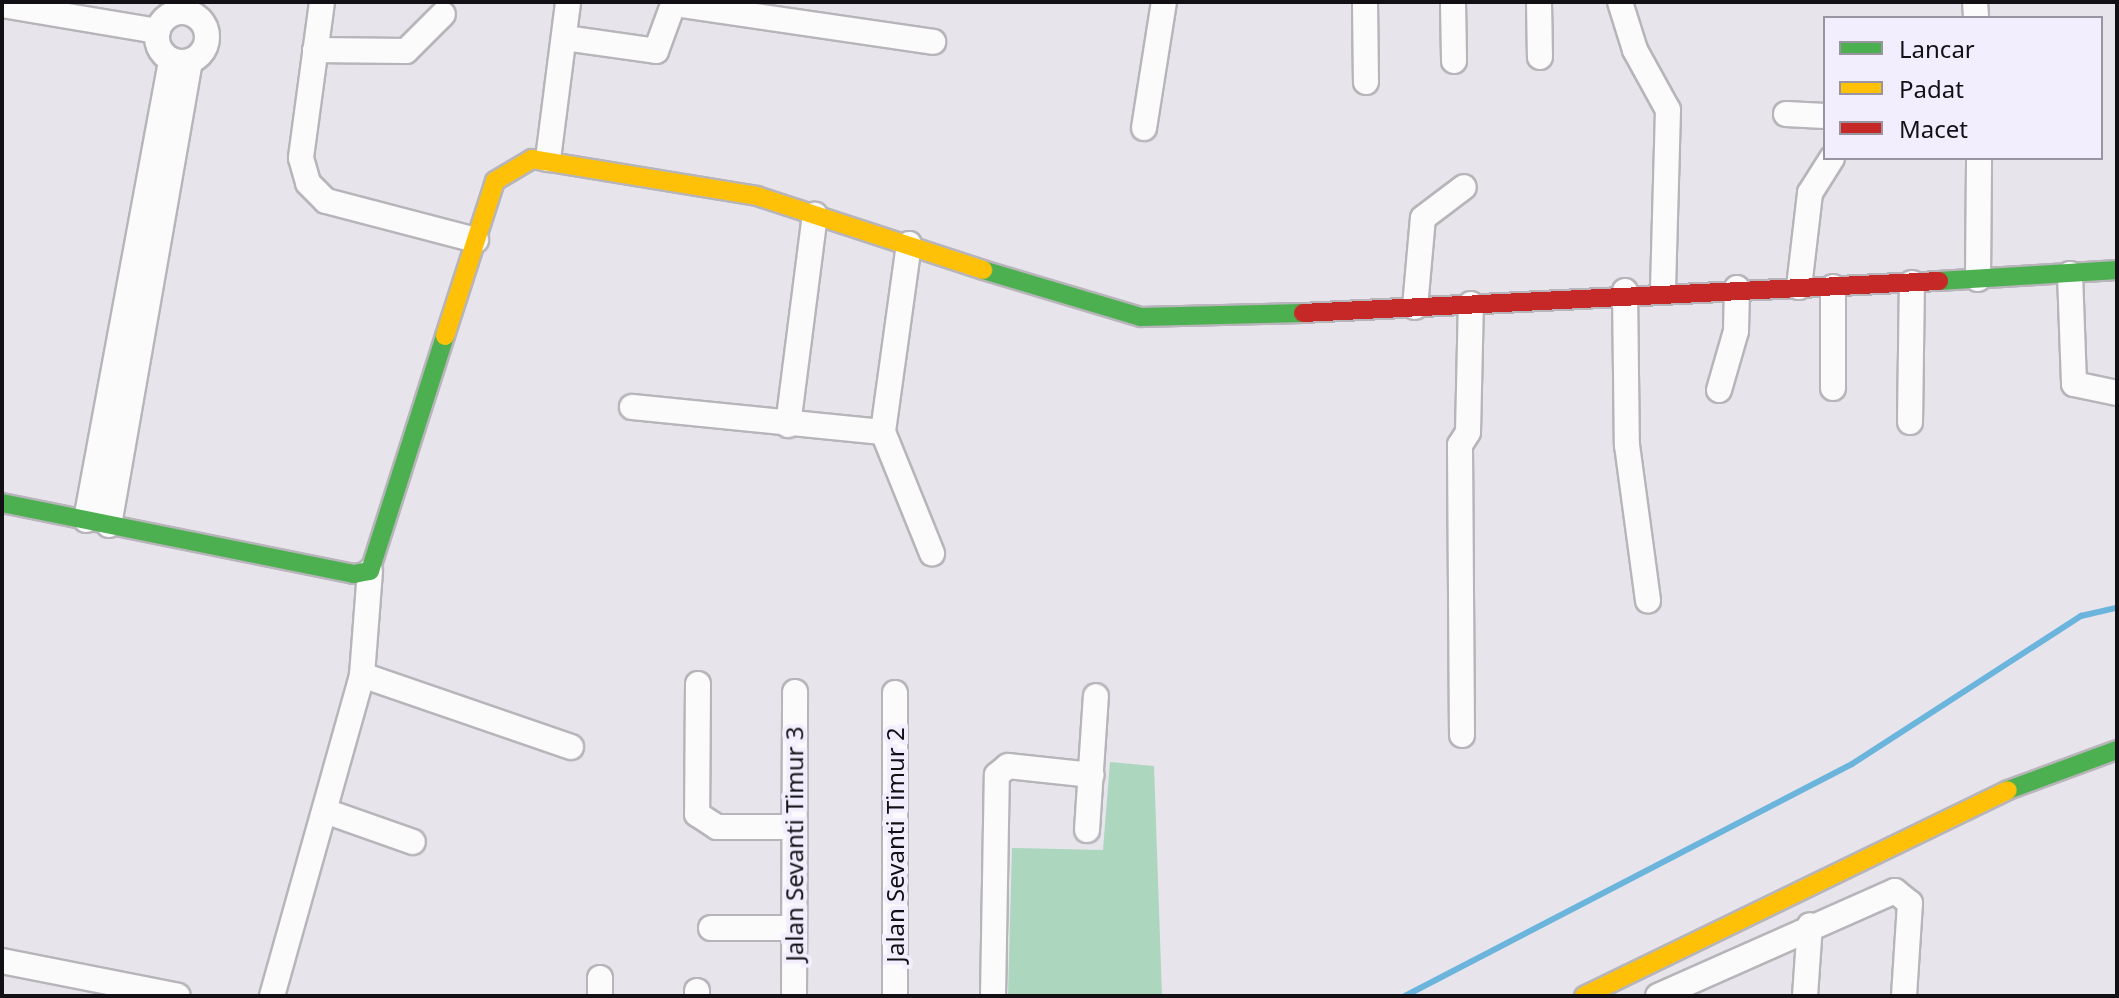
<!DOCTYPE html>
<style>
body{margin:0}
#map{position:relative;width:2119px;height:998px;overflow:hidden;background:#e7e4ec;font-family:"Noto Sans",sans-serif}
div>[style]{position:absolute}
.green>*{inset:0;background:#acd6be}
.stream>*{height:6px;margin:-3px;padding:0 3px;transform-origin:3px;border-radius:3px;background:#6bb5dd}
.roads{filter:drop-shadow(2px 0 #b7b5ba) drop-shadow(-2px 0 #b7b5ba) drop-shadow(0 2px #b7b5ba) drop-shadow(0 -2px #b7b5ba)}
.street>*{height:24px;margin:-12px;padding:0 12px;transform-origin:12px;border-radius:12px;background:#fbfbfc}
.street>.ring{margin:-12px;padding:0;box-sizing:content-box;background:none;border:24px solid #fbfbfc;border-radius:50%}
.fast>*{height:18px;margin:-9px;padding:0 9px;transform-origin:9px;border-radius:9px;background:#4caf50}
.slow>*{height:18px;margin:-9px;padding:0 9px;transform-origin:9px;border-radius:9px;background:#ffc107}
.jam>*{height:18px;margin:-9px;padding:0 9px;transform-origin:9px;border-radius:9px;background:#c62828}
span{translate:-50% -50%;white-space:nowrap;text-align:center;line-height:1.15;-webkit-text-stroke:8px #f3eefd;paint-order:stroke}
.street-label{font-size:24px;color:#121015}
.frame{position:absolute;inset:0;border:4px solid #121015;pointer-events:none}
.legend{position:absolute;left:1823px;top:16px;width:280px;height:144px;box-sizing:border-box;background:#f3eefd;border:2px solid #9995a0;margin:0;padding:10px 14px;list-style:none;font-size:24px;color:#121015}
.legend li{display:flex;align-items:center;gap:16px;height:40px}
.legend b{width:40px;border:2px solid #9995a0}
</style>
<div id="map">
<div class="green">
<div style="clip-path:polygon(1110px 762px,1154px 766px,1162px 996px,1008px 996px,1012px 848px,1103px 850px)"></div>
</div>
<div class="stream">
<div style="left:1405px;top:996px;width:504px;rotate:-27.43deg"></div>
<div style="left:1852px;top:764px;width:273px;rotate:-32.9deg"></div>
<div style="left:2081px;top:616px;width:37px;rotate:-13deg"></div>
</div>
<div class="roads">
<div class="street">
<div style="left:322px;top:2px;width:157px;rotate:97.7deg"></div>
<div style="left:301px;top:158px;width:26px;rotate:74deg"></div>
<div style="left:308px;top:183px;width:25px;rotate:45deg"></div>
<div style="left:326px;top:201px;width:155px;rotate:14.6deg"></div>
<div style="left:1365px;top:2px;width:80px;rotate:89.3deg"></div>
<div style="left:1453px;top:2px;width:59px;rotate:89deg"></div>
<div style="left:1539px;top:2px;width:55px;rotate:89deg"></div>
<div style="left:1620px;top:2px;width:50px;rotate:72.6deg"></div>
<div style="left:1635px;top:50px;width:68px;rotate:61.2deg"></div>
<div style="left:1668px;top:110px;width:180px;rotate:91.6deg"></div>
<div style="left:1975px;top:2px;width:16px;rotate:86deg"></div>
<div style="left:674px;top:4px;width:262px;rotate:8.3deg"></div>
<div style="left:2px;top:5px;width:158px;rotate:9.5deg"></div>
<div class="ring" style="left:157px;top:12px;width:26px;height:26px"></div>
<div style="left:565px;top:38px;width:92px;rotate:8.1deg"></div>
<div style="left:656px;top:51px;width:52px;rotate:-69.8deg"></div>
<div style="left:315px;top:50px;width:91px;rotate:0.6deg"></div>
<div style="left:406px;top:51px;width:52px;rotate:-45deg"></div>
<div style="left:1786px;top:114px;width:39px;rotate:3deg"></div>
<div style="left:1144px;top:128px;width:128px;rotate:-81deg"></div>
<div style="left:548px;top:159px;width:158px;rotate:-82.7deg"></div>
<div style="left:909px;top:244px;width:190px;rotate:97.9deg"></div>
<div style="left:883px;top:432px;width:131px;rotate:68deg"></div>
<div style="left:2070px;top:274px;width:110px;rotate:87.9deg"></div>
<div style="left:2074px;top:384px;width:44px;rotate:11.8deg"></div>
<div style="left:1978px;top:279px;width:121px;rotate:-89.5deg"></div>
<div style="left:1799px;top:287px;width:95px;rotate:-83.3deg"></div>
<div style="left:1810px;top:193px;width:41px;rotate:-57.8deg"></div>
<div style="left:1833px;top:287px;width:101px;rotate:90deg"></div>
<div style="left:1625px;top:291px;width:154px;rotate:89.3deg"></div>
<div style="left:1627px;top:445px;width:157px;rotate:82.3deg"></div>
<div style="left:1415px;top:307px;width:89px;rotate:-84.9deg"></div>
<div style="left:1423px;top:218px;width:51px;rotate:-37.1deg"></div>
<div style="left:1719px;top:390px;width:61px;rotate:-73.9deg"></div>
<div style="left:1736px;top:331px;width:43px;rotate:-88.7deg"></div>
<div style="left:632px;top:407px;width:252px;rotate:5.7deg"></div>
<div style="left:1910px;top:422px;width:139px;rotate:-89.2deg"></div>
<div style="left:788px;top:425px;width:212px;rotate:-82.7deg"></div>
<div style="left:86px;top:520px;width:468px;rotate:-79.5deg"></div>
<div style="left:109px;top:525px;width:471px;rotate:-80.1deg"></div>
<div style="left:362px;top:675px;width:221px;rotate:19deg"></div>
<div style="left:698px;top:684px;width:130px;rotate:90.4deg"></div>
<div style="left:697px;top:814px;width:24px;rotate:33deg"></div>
<div style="left:717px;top:827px;width:76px"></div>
<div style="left:895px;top:693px;width:303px;rotate:90deg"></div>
<div style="left:1462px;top:735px;width:290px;rotate:-90.4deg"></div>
<div style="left:1460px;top:445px;width:15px;rotate:-58deg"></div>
<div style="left:1468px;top:432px;width:128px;rotate:-88.7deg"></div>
<div style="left:325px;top:811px;width:93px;rotate:19.4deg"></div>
<div style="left:1087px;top:830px;width:134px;rotate:-86.2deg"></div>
<div style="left:711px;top:928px;width:83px"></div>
<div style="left:2px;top:961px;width:179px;rotate:11.2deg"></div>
<div style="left:600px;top:978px;width:18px;rotate:90deg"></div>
<div style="left:272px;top:996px;width:333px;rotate:-74.3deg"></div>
<div style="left:362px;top:675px;width:104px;rotate:-85.6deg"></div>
<div style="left:697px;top:996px;width:5px;rotate:-90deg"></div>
<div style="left:794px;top:996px;width:304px;rotate:-89.8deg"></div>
<div style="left:993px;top:996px;width:221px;rotate:-89deg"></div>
<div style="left:997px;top:775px;width:14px;rotate:-39deg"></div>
<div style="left:1008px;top:766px;width:84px;rotate:6.1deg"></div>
<div style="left:1658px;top:996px;width:259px;rotate:-23.9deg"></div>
<div style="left:1895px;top:891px;width:19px;rotate:39deg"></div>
<div style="left:1910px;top:903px;width:93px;rotate:93.7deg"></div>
<div style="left:1805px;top:996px;width:71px;rotate:-86deg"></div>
</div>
<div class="fast">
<div style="left:983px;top:270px;width:165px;rotate:16.6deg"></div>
<div style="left:1141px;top:317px;width:162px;rotate:-1.4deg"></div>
<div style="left:1939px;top:281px;width:178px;rotate:-3.5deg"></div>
<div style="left:2px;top:503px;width:359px;rotate:11.4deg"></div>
<div style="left:354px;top:574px;width:16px;rotate:-11deg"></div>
<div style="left:370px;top:571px;width:247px;rotate:-72.3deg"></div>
<div style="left:2008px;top:790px;width:116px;rotate:-20.2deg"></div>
</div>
<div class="slow">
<div style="left:445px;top:336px;width:163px;rotate:-72.1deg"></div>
<div style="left:495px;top:181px;width:43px;rotate:-30.7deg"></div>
<div style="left:532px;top:159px;width:228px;rotate:9.3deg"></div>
<div style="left:757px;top:196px;width:238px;rotate:18.1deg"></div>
<div style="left:1584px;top:996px;width:471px;rotate:-25.9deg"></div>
</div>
<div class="jam">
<div style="left:1303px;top:313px;width:637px;rotate:-2.88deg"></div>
</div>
</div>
<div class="street-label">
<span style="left:794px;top:844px;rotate:-90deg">Jalan Sevanti Timur 3</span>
<span style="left:895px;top:845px;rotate:-90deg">Jalan Sevanti Timur 2</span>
</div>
<div class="frame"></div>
<ul class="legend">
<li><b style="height:10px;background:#4caf50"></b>Lancar</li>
<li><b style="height:10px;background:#ffc107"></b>Padat</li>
<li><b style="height:10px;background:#c62828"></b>Macet</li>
</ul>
</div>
